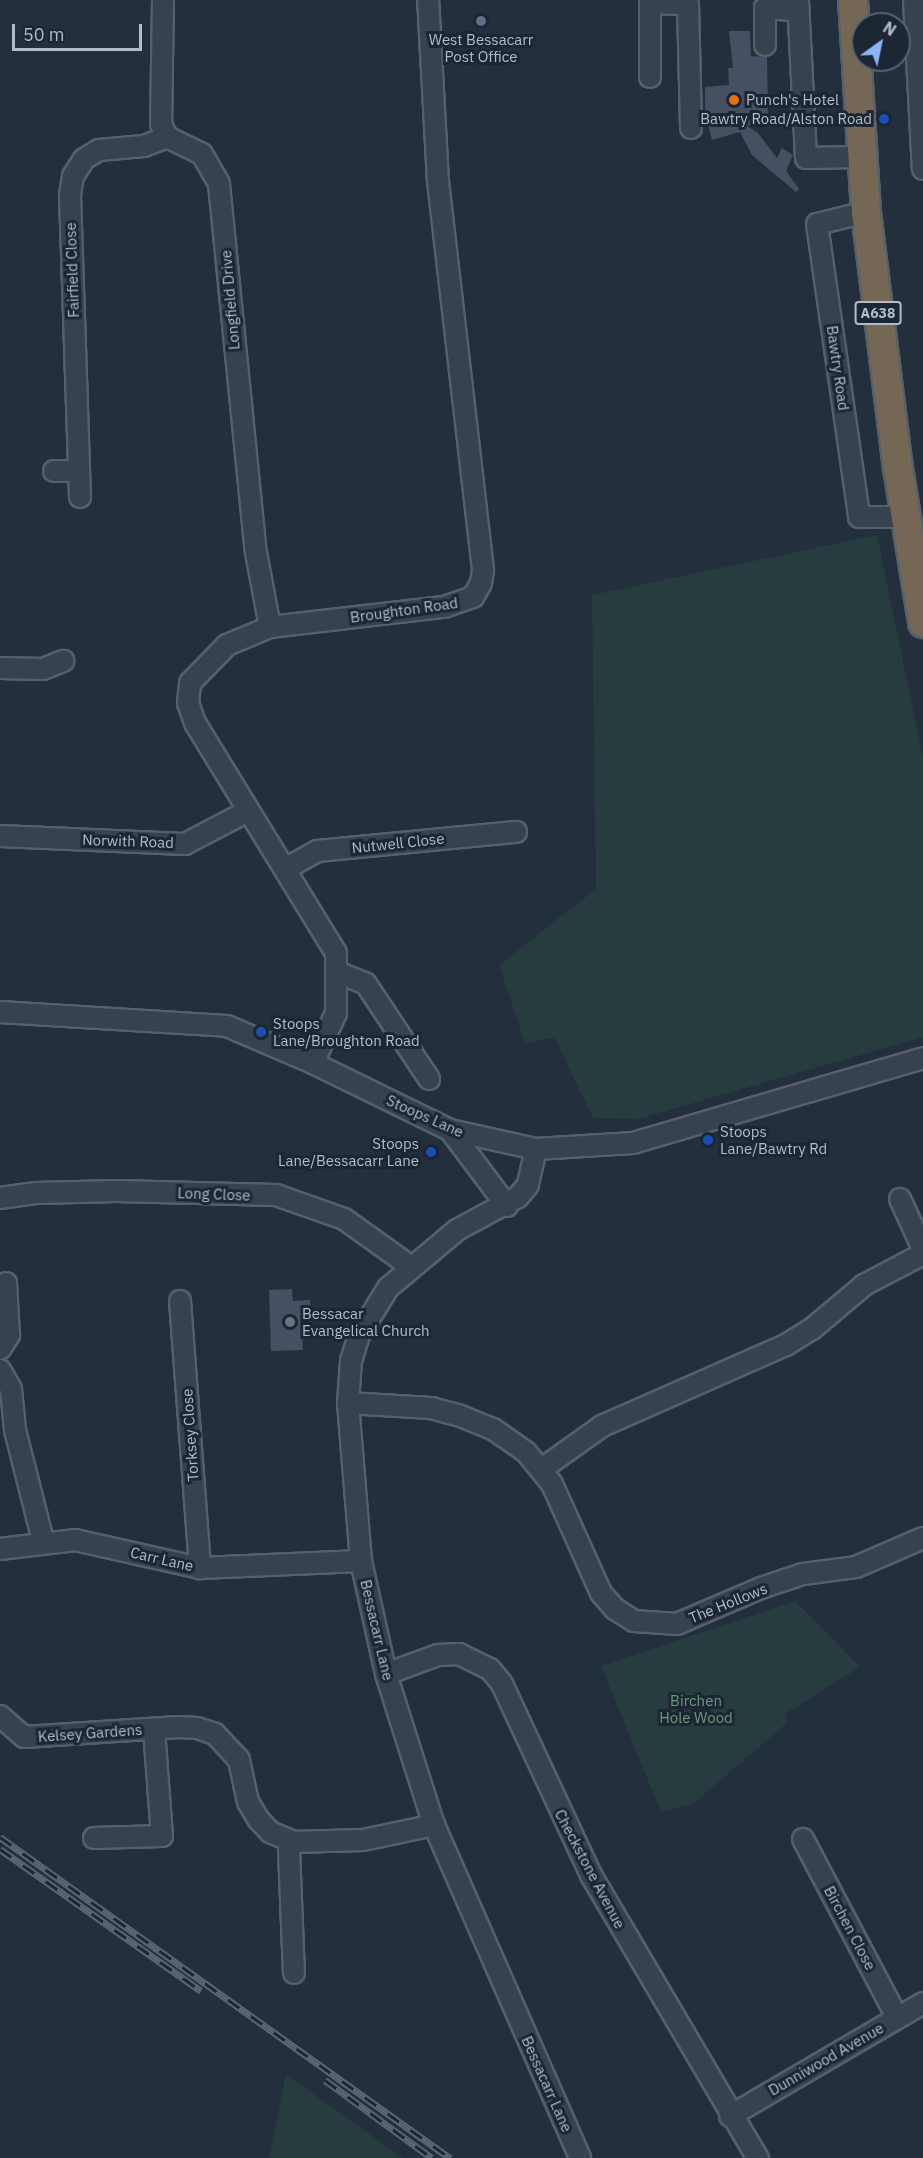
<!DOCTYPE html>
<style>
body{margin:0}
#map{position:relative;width:923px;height:2158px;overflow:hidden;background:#242f3e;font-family:"IBM Plex Sans",sans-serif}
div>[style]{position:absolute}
.green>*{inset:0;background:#263c3f}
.building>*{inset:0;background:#455162}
.roads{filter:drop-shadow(2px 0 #565f6c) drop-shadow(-2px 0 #565f6c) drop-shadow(0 2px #565f6c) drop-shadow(0 -2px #565f6c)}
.minor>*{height:20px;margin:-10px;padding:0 10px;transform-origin:10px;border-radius:10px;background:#38414e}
.highway>*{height:28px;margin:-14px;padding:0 14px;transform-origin:14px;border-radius:14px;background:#746855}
.rail>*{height:7px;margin-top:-3.5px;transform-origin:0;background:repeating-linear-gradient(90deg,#1d2633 0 14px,#5a6575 0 28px);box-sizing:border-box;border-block:2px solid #5a6575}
.dots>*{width:16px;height:16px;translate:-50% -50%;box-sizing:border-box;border:3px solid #1d2633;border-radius:50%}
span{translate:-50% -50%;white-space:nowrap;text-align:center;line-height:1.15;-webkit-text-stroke:6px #1d2633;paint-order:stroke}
.shield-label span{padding:2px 4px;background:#1d2633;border:2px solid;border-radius:4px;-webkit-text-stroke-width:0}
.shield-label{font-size:14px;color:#b4bcc9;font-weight:700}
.poi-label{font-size:15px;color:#b4bcc9}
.left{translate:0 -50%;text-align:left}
.right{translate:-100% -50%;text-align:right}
.street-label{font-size:15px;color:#b4bcc9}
.park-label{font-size:15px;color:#6b9a76}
.north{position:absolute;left:851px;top:12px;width:60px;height:60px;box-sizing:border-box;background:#1d2633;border:2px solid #59626f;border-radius:50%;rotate:33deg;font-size:16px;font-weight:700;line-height:24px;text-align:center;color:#b4bcc9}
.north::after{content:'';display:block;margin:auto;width:21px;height:27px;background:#8ab4f8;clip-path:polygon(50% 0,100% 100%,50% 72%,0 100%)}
.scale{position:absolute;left:12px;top:24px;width:130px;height:27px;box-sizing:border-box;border:3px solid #b4bcc9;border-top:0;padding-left:8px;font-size:18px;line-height:21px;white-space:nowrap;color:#b4bcc9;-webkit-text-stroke:4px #1d2633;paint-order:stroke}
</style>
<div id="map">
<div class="green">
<div style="clip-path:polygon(877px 535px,923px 758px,923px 1037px,638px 1119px,593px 1118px,554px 1037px,525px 1044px,499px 965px,596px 889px,592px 595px)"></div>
<div style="clip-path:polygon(795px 1601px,860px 1667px,785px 1714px,788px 1722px,693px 1804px,661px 1812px,601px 1666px)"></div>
<div style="clip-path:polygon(286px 2074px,403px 2158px,269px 2158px)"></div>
</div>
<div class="building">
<div style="clip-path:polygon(729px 31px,750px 31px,751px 56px,767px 57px,768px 121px,747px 126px,758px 133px,777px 158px,782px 148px,793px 155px,786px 171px,799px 189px,796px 192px,752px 155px,740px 132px,712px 140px,705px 113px,705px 87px,729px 85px,728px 68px,733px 68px)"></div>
<div style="clip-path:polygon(292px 1289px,293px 1301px,310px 1300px,312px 1328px,302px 1329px,303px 1350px,271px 1351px,269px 1290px)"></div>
</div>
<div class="roads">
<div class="minor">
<div style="left:163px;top:0;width:124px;rotate:90.9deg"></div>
<div style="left:161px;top:124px;width:14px;rotate:65deg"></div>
<div style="left:167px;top:137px;width:39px;rotate:26deg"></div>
<div style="left:202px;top:154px;width:34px;rotate:60deg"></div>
<div style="left:219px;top:184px;width:365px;rotate:84.3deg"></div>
<div style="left:255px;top:547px;width:81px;rotate:79.4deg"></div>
<div style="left:798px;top:0;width:158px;rotate:87.1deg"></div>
<div style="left:806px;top:158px;width:55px;rotate:-1deg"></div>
<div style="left:914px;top:0;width:169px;rotate:87deg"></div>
<div style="left:765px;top:45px;width:37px;rotate:-90deg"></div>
<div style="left:765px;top:8px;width:32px;rotate:4deg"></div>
<div style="left:650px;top:77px;width:74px;rotate:-90deg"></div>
<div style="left:650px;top:3px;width:38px;rotate:2deg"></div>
<div style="left:688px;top:4px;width:124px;rotate:88.6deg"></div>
<div style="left:866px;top:212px;width:50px;rotate:166.2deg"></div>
<div style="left:817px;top:224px;width:296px;rotate:81.8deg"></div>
<div style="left:859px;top:517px;width:46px"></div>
<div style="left:54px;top:471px;width:25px"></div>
<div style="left:80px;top:497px;width:302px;rotate:-91.9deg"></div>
<div style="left:70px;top:195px;width:19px;rotate:-81deg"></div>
<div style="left:73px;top:176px;width:20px;rotate:-57deg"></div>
<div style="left:84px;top:159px;width:17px;rotate:-31deg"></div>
<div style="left:99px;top:150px;width:45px;rotate:-5.1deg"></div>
<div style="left:144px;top:146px;width:25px;rotate:-21deg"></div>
<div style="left:0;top:668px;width:43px;rotate:1.3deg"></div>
<div style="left:43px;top:669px;width:22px;rotate:-22deg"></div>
<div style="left:0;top:836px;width:185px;rotate:2.5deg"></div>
<div style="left:185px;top:844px;width:71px;rotate:-27.6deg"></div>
<div style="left:285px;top:869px;width:37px;rotate:-29deg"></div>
<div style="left:317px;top:851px;width:200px;rotate:-5.5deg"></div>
<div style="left:337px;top:972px;width:31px;rotate:22deg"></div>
<div style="left:366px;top:984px;width:114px;rotate:56.4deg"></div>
<div style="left:0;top:1012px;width:227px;rotate:3.5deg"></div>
<div style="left:227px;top:1026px;width:94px;rotate:23.3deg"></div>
<div style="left:313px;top:1063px;width:153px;rotate:26.1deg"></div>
<div style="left:450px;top:1130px;width:88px;rotate:12.5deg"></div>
<div style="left:536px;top:1149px;width:97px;rotate:-3.5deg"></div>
<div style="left:633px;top:1143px;width:302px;rotate:-16.3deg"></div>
<div style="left:313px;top:1063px;width:55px;rotate:-65.3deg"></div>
<div style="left:336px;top:1013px;width:60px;rotate:-90deg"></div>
<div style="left:336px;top:953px;width:270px;rotate:-121.5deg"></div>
<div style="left:195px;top:723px;width:21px;rotate:-109deg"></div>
<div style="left:188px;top:703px;width:20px;rotate:-84deg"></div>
<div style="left:190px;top:683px;width:53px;rotate:-45.8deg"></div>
<div style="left:227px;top:645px;width:47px;rotate:-22.7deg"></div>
<div style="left:270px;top:627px;width:175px;rotate:-6.6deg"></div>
<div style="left:444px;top:607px;width:31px;rotate:-19deg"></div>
<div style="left:473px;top:597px;width:16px;rotate:-60deg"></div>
<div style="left:481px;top:583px;width:13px;rotate:-81deg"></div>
<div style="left:483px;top:570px;width:391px;rotate:-96.6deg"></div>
<div style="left:438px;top:182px;width:182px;rotate:-93.1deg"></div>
<div style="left:450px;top:1130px;width:95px;rotate:53.1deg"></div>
<div style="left:536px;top:1149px;width:37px;rotate:103deg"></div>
<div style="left:528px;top:1185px;width:16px;rotate:130deg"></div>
<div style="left:518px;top:1197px;width:69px;rotate:151.6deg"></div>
<div style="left:457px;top:1230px;width:90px;rotate:140deg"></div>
<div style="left:388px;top:1288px;width:55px;rotate:121.7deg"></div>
<div style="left:359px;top:1335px;width:27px;rotate:107deg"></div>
<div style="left:351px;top:1361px;width:42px;rotate:94.1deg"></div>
<div style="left:348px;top:1403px;width:159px;rotate:85.3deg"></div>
<div style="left:361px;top:1561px;width:116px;rotate:77.5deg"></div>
<div style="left:386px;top:1674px;width:158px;rotate:72.4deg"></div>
<div style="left:434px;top:1825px;width:364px;rotate:66.3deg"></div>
<div style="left:0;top:1198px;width:37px;rotate:-8deg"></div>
<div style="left:37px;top:1193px;width:80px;rotate:-1.4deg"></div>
<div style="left:117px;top:1191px;width:159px;rotate:1.4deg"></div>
<div style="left:276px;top:1195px;width:72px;rotate:19.4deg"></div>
<div style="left:344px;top:1219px;width:81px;rotate:35.5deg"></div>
<div style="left:900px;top:1199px;width:55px;rotate:65.3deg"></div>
<div style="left:180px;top:1301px;width:268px;rotate:85.7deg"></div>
<div style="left:0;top:1349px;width:17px;rotate:-57deg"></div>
<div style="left:9px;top:1335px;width:52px;rotate:-93.3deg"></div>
<div style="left:0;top:1370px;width:22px;rotate:60deg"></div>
<div style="left:11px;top:1389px;width:41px;rotate:84.4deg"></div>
<div style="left:15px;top:1430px;width:114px;rotate:75.8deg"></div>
<div style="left:348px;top:1403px;width:83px;rotate:3.4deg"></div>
<div style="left:431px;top:1408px;width:28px;rotate:15deg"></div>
<div style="left:458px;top:1415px;width:38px;rotate:22deg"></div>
<div style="left:493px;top:1429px;width:40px;rotate:34.9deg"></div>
<div style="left:526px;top:1452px;width:41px;rotate:50.9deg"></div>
<div style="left:552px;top:1484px;width:120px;rotate:65.8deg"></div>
<div style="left:601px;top:1593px;width:21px;rotate:49deg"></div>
<div style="left:615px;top:1609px;width:22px;rotate:32deg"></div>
<div style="left:634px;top:1621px;width:43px;rotate:4deg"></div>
<div style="left:677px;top:1624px;width:91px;rotate:-23.2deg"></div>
<div style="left:761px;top:1588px;width:44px;rotate:-18.4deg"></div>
<div style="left:803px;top:1574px;width:53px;rotate:-7.5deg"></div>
<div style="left:856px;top:1567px;width:73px;rotate:-23.4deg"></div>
<div style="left:543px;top:1468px;width:72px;rotate:-35.4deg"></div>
<div style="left:602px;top:1426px;width:201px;rotate:-23.8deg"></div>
<div style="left:786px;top:1345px;width:31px;rotate:-32deg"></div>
<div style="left:812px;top:1329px;width:68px;rotate:-40.2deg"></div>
<div style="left:864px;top:1285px;width:67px;rotate:-27.7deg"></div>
<div style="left:0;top:1549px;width:76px;rotate:-6.8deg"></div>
<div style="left:75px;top:1540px;width:128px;rotate:12.6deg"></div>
<div style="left:200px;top:1568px;width:161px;rotate:-2.5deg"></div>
<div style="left:386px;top:1674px;width:55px;rotate:-20.1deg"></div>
<div style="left:438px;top:1655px;width:21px;rotate:-3deg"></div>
<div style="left:459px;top:1654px;width:34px;rotate:26deg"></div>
<div style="left:490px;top:1669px;width:19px;rotate:51deg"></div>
<div style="left:502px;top:1684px;width:211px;rotate:65deg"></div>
<div style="left:591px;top:1875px;width:329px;rotate:59.5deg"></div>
<div style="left:0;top:1716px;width:32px;rotate:41deg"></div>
<div style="left:24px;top:1737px;width:155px;rotate:-3.7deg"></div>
<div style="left:179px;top:1727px;width:18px;rotate:3deg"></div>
<div style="left:197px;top:1728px;width:19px;rotate:18deg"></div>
<div style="left:215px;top:1734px;width:35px;rotate:47deg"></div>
<div style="left:239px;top:1760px;width:43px;rotate:77.9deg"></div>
<div style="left:248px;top:1802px;width:21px;rotate:59deg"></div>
<div style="left:259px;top:1820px;width:16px;rotate:47deg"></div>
<div style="left:270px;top:1832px;width:25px;rotate:23deg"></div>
<div style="left:293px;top:1842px;width:70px;rotate:-1.6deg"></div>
<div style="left:363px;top:1840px;width:73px;rotate:-11.9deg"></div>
<div style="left:94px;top:1838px;width:68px;rotate:-1.7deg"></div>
<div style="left:162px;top:1836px;width:107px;rotate:-94.3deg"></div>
<div style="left:803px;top:1839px;width:201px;rotate:62.2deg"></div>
<div style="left:293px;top:1842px;width:9px;rotate:117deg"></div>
<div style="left:289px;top:1850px;width:123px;rotate:87.7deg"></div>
<div style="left:730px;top:2116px;width:224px;rotate:-30.3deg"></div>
</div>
<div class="highway">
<div style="left:853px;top:0;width:212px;rotate:86.5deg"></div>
<div style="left:866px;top:212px;width:258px;rotate:82.9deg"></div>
<div style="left:898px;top:468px;width:157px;rotate:80.8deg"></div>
</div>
</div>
<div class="rail">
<div style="left:0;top:1837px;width:553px;rotate:35.5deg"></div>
<div style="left:0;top:1849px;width:246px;rotate:35.2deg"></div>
<div style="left:325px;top:2080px;width:132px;rotate:36.1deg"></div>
</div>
<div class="dots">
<div style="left:481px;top:21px;background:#5c6f8a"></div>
<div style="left:734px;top:100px;background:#e8710a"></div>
<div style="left:884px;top:119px;background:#1a4fb4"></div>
<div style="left:261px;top:1032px;background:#1a4fb4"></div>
<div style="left:708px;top:1140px;background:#1a4fb4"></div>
<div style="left:431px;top:1152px;background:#1a4fb4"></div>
<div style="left:290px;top:1322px;background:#6b7280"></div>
</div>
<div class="shield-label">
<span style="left:878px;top:313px">A638</span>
</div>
<div class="poi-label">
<span style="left:481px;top:48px">West Bessacarr<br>Post Office</span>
<span class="left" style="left:746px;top:100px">Punch's Hotel</span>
<span class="right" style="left:872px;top:119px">Bawtry Road/Alston Road</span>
<span class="left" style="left:273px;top:1032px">Stoops<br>Lane/Broughton Road</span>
<span class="left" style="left:720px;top:1140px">Stoops<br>Lane/Bawtry Rd</span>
<span class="right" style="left:419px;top:1152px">Stoops<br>Lane/Bessacarr Lane</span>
<span class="left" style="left:302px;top:1322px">Bessacar<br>Evangelical Church</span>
</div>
<div class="street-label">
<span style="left:72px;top:270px;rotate:-92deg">Fairfield Close</span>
<span style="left:230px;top:300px;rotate:-95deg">Longfield Drive</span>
<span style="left:838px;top:368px;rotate:82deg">Bawtry Road</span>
<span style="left:404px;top:610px;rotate:-8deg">Broughton Road</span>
<span style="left:128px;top:841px;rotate:2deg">Norwith Road</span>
<span style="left:398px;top:843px;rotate:-6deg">Nutwell Close</span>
<span style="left:425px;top:1116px;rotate:24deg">Stoops Lane</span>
<span style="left:214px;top:1194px;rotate:2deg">Long Close</span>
<span style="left:190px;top:1435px;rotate:-94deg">Torksey Close</span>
<span style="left:162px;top:1559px;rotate:13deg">Carr Lane</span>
<span style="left:728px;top:1603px;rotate:-22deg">The Hollows</span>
<span style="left:377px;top:1630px;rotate:77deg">Bessacarr Lane</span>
<span style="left:90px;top:1733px;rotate:-4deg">Kelsey Gardens</span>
<span style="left:590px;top:1869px;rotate:62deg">Checkstone Avenue</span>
<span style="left:850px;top:1928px;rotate:62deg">Birchen Close</span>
<span style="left:826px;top:2059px;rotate:-30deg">Dunniwood Avenue</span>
<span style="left:547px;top:2084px;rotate:66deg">Bessacarr Lane</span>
</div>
<div class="park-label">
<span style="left:696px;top:1709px">Birchen<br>Hole Wood</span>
</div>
<div class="north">N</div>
<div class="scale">50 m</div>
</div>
